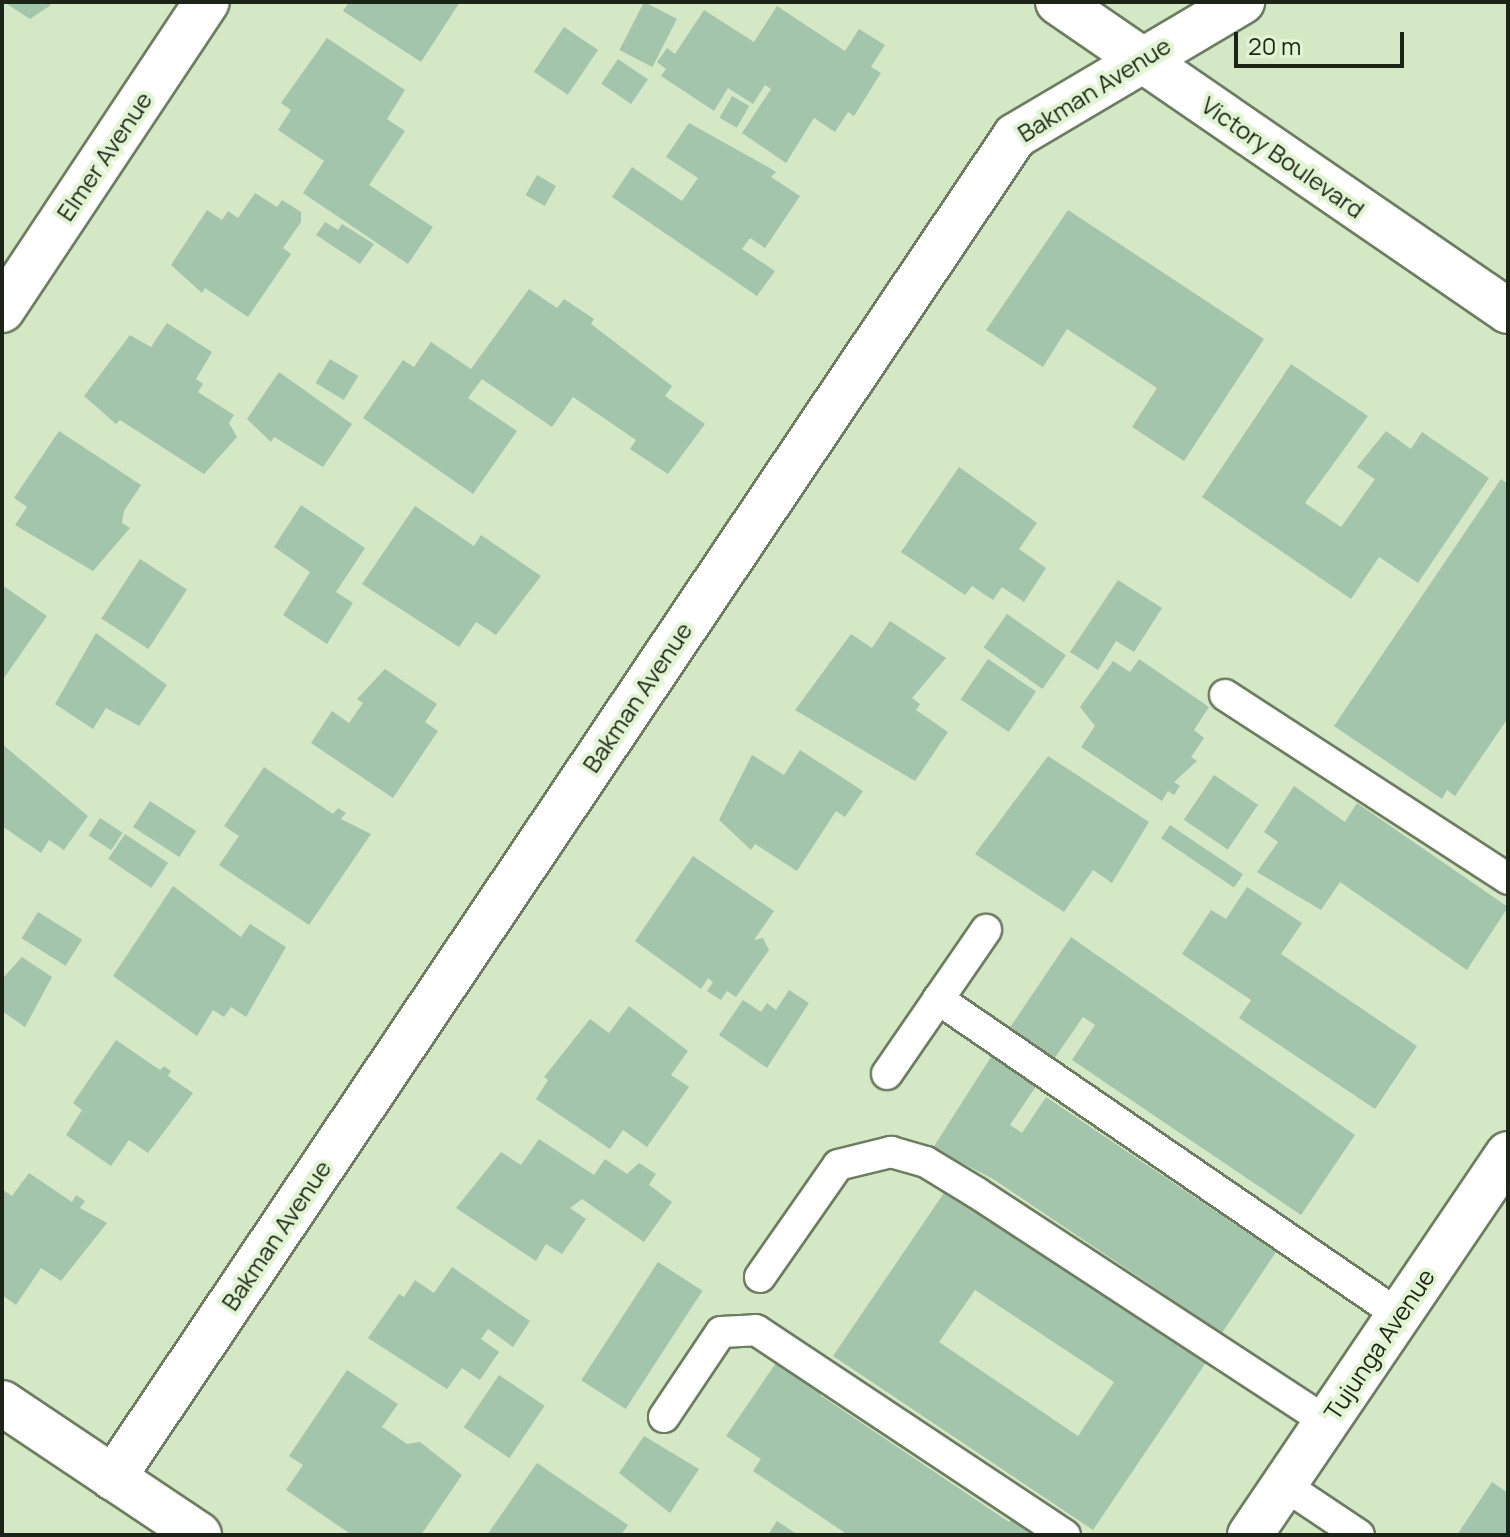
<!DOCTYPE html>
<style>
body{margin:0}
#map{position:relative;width:1510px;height:1537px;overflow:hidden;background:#d4e8c5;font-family:Manrope,sans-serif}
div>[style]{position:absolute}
.building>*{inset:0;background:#a3c5ab;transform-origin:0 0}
.roads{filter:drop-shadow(2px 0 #6c7e5f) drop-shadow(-2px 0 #6c7e5f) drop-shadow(0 2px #6c7e5f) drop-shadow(0 -2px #6c7e5f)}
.service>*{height:30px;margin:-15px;padding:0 15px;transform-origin:15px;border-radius:15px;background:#fff}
.minor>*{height:44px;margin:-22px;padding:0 22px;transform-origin:22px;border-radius:22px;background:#fff}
.tertiary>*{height:44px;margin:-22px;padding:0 22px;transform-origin:22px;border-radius:22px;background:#fff}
.secondary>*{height:44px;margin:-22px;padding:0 22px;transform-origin:22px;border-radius:22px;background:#fff}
span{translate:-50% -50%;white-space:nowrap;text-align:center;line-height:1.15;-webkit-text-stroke:8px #e1f5d2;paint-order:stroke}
.street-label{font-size:24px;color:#1c2317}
.frame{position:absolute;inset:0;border:4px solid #1c2317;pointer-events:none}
.scale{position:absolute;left:1234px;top:32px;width:170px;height:36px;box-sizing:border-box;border:4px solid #1c2317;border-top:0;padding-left:10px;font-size:24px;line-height:28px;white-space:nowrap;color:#1c2317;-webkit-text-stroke:6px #e1f5d2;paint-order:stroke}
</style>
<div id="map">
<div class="building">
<div style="clip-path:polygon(4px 2px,47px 2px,51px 5px,30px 19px)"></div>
<div style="clip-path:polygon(349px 2px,460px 2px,421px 62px,343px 11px)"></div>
<div style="left:644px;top:2px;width:37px;height:54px;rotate:27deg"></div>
<div style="clip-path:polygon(777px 6px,845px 51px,859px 29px,885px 45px,871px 67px,881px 73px,854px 116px,848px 112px,835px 132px,814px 118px,786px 163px,742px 133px,771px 89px,765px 85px,753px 104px,728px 88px,714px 111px,661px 76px,666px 69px,657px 62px,667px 48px,675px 54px,704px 10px,754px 42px)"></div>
<div style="left:564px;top:27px;width:41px;height:54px;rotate:34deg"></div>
<div style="clip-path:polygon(327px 38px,405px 90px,387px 119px,405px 131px,369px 185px,433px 227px,408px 264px,303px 193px,324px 161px,278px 130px,291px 110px,281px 103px)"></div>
<div style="left:618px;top:59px;width:36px;height:30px;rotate:34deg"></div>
<div style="left:732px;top:96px;width:20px;height:25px;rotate:30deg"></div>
<div style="clip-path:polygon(689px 123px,768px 167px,776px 172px,771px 177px,800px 196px,765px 248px,750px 238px,742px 249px,775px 271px,757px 296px,612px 197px,632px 167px,682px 201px,698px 178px,666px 157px)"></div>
<div style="left:537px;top:175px;width:22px;height:23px;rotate:30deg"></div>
<div style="clip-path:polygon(255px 193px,277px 207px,282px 200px,301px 212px,301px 222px,283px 248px,291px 254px,248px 317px,205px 288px,202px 293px,171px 265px,207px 210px,222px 220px,228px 211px,238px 218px)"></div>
<div style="clip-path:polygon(1068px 210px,1264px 339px,1184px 461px,1132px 427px,1157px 388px,1067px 329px,1043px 367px,986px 330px)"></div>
<div style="clip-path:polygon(325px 222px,338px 230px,342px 224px,374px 244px,360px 264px,316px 235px)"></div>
<div style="clip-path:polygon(529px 289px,557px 308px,564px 299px,594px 319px,591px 324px,672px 386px,665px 396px,705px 424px,668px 474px,630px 449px,636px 440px,573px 397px,552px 427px,482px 379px,468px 398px,517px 431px,473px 494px,363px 418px,403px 360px,414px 367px,431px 342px,471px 369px)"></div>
<div style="clip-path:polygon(167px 323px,212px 352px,196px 379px,203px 384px,198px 392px,234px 415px,229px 423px,237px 437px,204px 474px,120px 420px,116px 424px,84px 396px,130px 335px,151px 347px)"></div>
<div style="left:330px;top:359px;width:33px;height:28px;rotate:31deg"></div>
<div style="clip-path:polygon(1291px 364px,1368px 416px,1305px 503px,1341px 527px,1375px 479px,1357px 467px,1386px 431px,1411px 449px,1422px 432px,1489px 478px,1418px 583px,1379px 557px,1351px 599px,1202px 497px)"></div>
<div style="clip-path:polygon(279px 372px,352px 424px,323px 467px,274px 437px,271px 442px,247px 419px)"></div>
<div style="clip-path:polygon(59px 431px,141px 485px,124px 511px,122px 523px,130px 528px,93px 571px,15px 525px,27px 507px,14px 498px)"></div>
<div style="clip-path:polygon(959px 467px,1037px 523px,1019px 549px,1046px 568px,1024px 602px,1002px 587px,993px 600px,972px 586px,965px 595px,901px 552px)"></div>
<div style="clip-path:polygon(1501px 479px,1508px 484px,1508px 718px,1455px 796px,1447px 790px,1442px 799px,1334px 726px)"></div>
<div style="clip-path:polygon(301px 505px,365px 548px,336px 592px,353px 603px,327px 644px,283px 615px,310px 572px,274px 547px)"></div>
<div style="clip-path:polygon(415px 506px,474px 546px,481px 535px,541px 576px,496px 635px,476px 622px,459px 647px,362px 584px)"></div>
<div style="left:140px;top:559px;width:56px;height:71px;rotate:33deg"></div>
<div style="clip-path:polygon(1118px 580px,1162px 608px,1134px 652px,1116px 641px,1098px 670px,1070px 652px)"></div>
<div style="clip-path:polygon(2px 585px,47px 616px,2px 681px)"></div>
<div style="left:1007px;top:614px;width:72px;height:41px;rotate:35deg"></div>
<div style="clip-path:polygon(890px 621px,946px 658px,912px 698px,920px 704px,916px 710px,948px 732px,915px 781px,795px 710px,851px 634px,872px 648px)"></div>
<div style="clip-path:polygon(96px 633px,167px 685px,139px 726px,106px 708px,93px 729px,55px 704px)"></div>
<div style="left:988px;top:659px;width:58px;height:49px;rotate:34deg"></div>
<div style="clip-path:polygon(1139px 659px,1209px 707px,1194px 730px,1204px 738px,1191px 757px,1197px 761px,1174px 782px,1180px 786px,1174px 795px,1168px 791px,1162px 801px,1081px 747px,1095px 726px,1080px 707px,1113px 661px,1130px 672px)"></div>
<div style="clip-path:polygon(385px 669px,437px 704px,425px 722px,438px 731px,393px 798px,311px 743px,332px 711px,349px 723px,363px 703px,357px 699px)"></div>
<div style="clip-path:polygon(2px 744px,88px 816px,64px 850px,49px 840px,41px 853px,2px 826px)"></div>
<div style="clip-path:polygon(800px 750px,863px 791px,845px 817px,836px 811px,797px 871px,755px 844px,751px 850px,719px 820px,752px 755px,784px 775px)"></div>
<div style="clip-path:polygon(1048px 756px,1149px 822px,1112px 883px,1093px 870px,1064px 912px,975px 854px)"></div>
<div style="clip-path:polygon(264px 767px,333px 814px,338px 808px,346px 813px,341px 819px,371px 834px,309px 925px,219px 865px,239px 836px,224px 826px)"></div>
<div style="left:1214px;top:775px;width:53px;height:54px;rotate:34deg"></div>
<div style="clip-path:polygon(1294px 786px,1345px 822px,1357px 803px,1508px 907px,1467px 970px,1340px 882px,1321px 910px,1257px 872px,1278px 842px,1264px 832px)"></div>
<div style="left:150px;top:801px;width:55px;height:31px;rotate:33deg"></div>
<div style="left:100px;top:818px;width:27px;height:21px;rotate:33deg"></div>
<div style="left:1170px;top:825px;width:88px;height:16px;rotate:34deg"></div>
<div style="left:125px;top:834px;width:52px;height:30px;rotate:34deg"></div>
<div style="clip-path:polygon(693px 856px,774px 911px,754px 940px,763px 938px,769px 950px,736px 997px,727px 991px,721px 1000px,707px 991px,713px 982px,708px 978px,701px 989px,635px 941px)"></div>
<div style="clip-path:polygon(173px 886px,241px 937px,250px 924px,286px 947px,246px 1017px,231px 1007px,224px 1017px,213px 1010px,197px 1036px,113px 976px)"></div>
<div style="clip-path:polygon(1247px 887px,1302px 923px,1281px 954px,1417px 1046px,1375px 1109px,1239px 1018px,1251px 1000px,1182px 954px,1211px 910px,1226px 919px)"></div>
<div style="left:38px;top:912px;width:52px;height:31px;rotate:32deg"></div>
<div style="clip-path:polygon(1071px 937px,1355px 1135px,1301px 1215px,1072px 1060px,1095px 1025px,1083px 1017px,1052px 1062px,1007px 1032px)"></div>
<div style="clip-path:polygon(22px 957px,52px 977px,25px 1027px,2px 1011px,2px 979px)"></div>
<div style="clip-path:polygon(789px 990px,809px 1003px,767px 1068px,719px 1035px,743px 1000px,761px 1012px,767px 1003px,776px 1010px)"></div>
<div style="clip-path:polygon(629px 1006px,688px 1051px,671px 1075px,689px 1087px,647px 1147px,623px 1130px,610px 1149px,536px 1099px,548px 1080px,544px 1077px,590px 1019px,609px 1033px)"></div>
<div style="clip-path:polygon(116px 1040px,160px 1070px,164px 1066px,171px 1071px,168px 1076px,193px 1093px,148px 1153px,129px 1140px,111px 1166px,66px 1135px,82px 1110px,73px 1103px)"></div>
<div style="clip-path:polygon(996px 1049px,1041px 1079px,1010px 1125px,1022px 1133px,1046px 1097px,1276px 1252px,1222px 1333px,993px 1179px,933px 1148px)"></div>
<div style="clip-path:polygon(539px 1139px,594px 1175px,605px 1159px,627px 1174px,639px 1163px,656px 1174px,649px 1185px,672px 1202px,644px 1242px,582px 1199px,570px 1208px,586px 1219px,562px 1254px,546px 1244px,536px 1261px,456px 1208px,501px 1152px,521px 1165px)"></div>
<div style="clip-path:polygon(29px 1173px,72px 1202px,76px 1195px,85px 1201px,80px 1208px,107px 1223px,61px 1281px,41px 1268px,16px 1305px,2px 1295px,2px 1189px,12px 1196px)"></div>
<div style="clip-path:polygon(evenodd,948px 1187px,1207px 1361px,1093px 1530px,833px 1356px,948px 1187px,975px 1290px,1114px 1382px,1078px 1436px,939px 1342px,975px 1290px)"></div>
<div style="left:658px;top:1262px;width:53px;height:141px;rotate:33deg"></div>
<div style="clip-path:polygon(452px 1267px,530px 1321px,513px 1347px,488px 1329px,481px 1339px,499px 1352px,480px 1380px,462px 1368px,447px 1389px,368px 1338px,399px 1294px,404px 1297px,415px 1280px,434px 1293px)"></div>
<div style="clip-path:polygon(780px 1357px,825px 1387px,820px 1395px,1009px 1522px,1014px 1515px,1044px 1535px,848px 1535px,753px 1471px,761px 1459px,726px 1436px)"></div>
<div style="clip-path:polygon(347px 1370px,398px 1404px,382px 1427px,407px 1444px,420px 1442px,462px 1475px,421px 1535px,352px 1535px,286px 1490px,303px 1465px,289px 1456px)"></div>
<div style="left:499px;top:1375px;width:55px;height:63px;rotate:34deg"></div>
<div style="clip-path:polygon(644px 1436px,699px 1469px,670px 1513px,619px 1473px)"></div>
<div style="clip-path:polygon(537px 1463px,628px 1525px,621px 1535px,487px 1535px)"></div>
<div style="clip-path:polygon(1492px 1482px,1508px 1493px,1508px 1535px,1457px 1535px)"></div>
<div style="clip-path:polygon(777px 1521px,798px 1535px,768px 1535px)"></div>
</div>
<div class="roads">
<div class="service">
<div style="left:1225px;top:695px;width:338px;rotate:33deg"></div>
<div style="left:938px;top:999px;width:559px;rotate:34.43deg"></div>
<div style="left:887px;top:1074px;width:175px;rotate:-55.5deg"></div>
<div style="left:760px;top:1277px;width:136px;rotate:-55.1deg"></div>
<div style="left:838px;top:1165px;width:55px;rotate:-13.8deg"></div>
<div style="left:891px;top:1152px;width:36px;rotate:16deg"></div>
<div style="left:926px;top:1162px;width:60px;rotate:31.3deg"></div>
<div style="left:977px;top:1193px;width:418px;rotate:33.2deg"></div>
<div style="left:664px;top:1417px;width:102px;rotate:-56.2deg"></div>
<div style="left:721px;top:1332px;width:35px;rotate:-3deg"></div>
<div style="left:756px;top:1330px;width:371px;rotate:33.6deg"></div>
<div style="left:1284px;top:1485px;width:90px;rotate:33.7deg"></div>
</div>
<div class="minor">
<div style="left:2px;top:310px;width:370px;rotate:-56.4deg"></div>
<div style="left:2px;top:1403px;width:237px;rotate:33.8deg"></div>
<div style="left:113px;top:1478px;width:1617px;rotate:-56.09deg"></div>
<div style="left:1015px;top:136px;width:264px;rotate:-30.6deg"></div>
</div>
<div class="tertiary">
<div style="left:1250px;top:1535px;width:460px;rotate:-55.9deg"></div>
</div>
<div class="secondary">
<div style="left:1058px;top:2px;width:546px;rotate:34.48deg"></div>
</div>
</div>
<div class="street-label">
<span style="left:1094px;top:89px;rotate:-32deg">Bakman Avenue</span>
<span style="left:104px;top:156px;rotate:-56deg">Elmer Avenue</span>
<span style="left:1283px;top:157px;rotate:35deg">Victory Boulevard</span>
<span style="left:637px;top:697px;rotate:-56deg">Bakman Avenue</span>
<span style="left:276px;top:1235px;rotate:-56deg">Bakman Avenue</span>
<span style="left:1379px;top:1344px;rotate:-56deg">Tujunga Avenue</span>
</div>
<div class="frame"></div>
<div class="scale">20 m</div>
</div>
